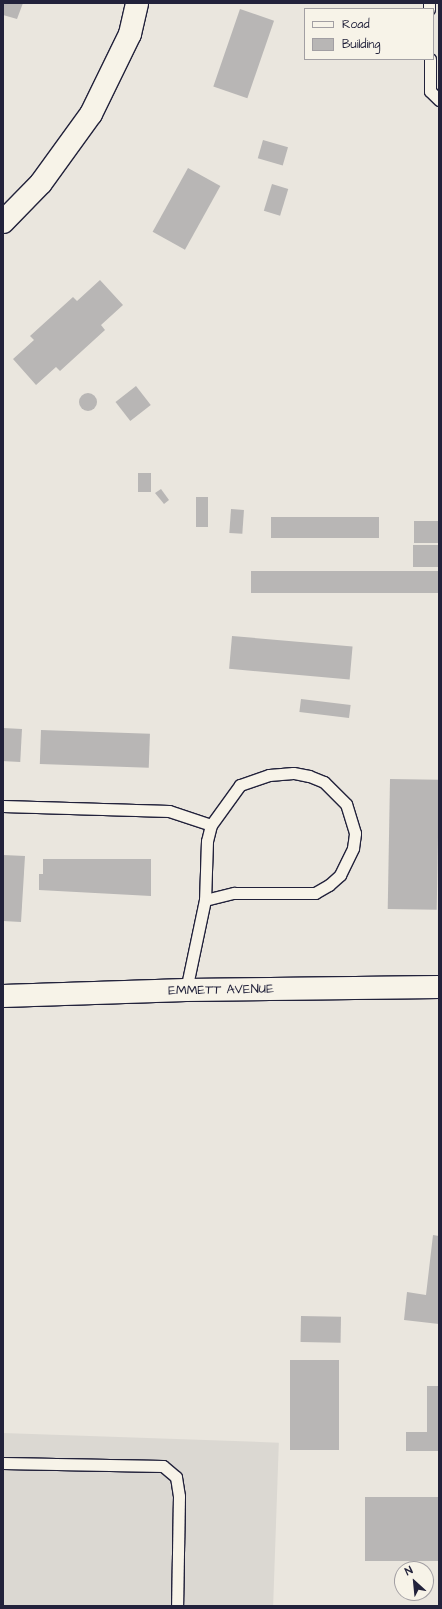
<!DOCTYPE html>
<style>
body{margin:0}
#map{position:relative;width:442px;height:1609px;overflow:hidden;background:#eae6de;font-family:"Architects Daughter",sans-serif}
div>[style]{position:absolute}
.built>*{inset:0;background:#dbd8d2;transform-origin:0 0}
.building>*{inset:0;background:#b8b6b5;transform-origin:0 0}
.round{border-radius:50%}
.roads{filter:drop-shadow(1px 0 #22223b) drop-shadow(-1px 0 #22223b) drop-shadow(0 1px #22223b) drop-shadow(0 -1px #22223b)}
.lane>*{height:11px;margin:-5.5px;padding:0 5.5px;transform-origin:5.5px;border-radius:5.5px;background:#f7f3e8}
.street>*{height:22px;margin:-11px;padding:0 11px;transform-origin:11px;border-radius:11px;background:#f7f3e8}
.secondary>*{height:22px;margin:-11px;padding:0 11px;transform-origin:11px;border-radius:11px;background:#f7f3e8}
span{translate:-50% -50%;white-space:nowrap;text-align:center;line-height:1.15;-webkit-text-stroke:4px #f7f3e8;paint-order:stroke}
.street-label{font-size:13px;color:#22223b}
.frame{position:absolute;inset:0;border:4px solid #22223b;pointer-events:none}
.legend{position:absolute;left:304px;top:8px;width:130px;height:52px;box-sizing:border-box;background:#f7f3e8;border:1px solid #a29fa3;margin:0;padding:5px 7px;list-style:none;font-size:12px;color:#22223b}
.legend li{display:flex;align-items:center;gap:8px;height:20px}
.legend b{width:20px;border:1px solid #a29fa3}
.north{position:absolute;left:394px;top:1561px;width:40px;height:40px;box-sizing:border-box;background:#f7f3e8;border:1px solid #a29fa3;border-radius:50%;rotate:333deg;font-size:11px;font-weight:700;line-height:16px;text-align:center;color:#22223b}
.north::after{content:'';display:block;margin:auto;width:14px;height:18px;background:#22223b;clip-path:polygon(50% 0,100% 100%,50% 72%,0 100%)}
</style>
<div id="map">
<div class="built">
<div style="left:3px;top:1433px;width:276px;height:173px;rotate:2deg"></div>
</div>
<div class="building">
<div style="clip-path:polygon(3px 3px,23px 3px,17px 19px,3px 15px)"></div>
<div style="left:240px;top:9px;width:36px;height:82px;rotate:19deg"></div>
<div style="left:263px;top:140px;width:26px;height:19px;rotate:16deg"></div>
<div style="left:188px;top:168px;width:37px;height:73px;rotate:29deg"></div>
<div style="left:272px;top:184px;width:17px;height:28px;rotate:17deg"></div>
<div style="clip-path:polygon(100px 280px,123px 305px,101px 325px,105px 330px,60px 371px,56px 367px,36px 385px,13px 359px,34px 340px,30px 336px,73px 297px,77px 301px)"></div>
<div style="left:136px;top:386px;width:24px;height:26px;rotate:52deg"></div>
<div class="round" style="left:79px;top:393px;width:18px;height:18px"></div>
<div style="left:138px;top:473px;width:13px;height:19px"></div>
<div style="clip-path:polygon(161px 489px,169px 500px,164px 504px,155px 493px)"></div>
<div style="left:196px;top:497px;width:12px;height:30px"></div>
<div style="left:231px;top:509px;width:13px;height:24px;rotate:4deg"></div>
<div style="left:379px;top:517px;width:21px;height:108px;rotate:90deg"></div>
<div style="left:439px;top:521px;width:22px;height:25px;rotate:90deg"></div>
<div style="left:413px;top:545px;width:26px;height:22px"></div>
<div style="left:439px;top:571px;width:22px;height:188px;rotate:90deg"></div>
<div style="left:232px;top:636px;width:121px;height:33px;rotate:5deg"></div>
<div style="left:301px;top:699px;width:50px;height:13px;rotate:7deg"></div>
<div style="left:3px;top:728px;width:19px;height:33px;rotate:3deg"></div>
<div style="left:41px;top:730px;width:109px;height:34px;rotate:2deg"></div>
<div style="left:390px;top:779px;width:49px;height:130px;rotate:1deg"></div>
<div style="clip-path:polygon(3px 855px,25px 856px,21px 922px,3px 921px)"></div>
<div style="clip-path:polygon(43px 859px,151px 859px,151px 896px,39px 890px,39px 874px,43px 874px)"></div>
<div style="clip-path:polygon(433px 1235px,439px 1236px,439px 1324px,404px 1320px,407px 1292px,426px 1295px)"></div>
<div style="left:301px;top:1316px;width:40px;height:26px;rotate:1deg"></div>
<div style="left:290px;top:1360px;width:49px;height:90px"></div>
<div style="clip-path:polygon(427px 1386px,439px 1386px,439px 1451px,406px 1451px,406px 1432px,427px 1432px)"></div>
<div style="left:365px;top:1497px;width:74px;height:64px"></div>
</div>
<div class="roads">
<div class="lane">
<div style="left:429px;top:3px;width:6px;rotate:90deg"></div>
<div style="left:430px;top:59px;width:32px;rotate:90deg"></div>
<div style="left:430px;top:91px;width:13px;rotate:45deg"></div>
<div style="left:3px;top:806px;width:166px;rotate:1.7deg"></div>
<div style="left:169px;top:811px;width:44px;rotate:18.4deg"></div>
<div style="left:186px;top:990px;width:92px;rotate:-78.1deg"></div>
<div style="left:205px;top:900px;width:30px;rotate:-14deg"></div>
<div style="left:234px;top:893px;width:81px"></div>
<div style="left:315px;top:893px;width:16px;rotate:-30deg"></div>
<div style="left:329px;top:885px;width:15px;rotate:-42deg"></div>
<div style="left:340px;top:875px;width:30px;rotate:-64deg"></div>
<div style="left:353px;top:848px;width:15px;rotate:-82deg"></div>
<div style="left:355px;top:833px;width:30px;rotate:-107deg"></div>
<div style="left:346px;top:804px;width:31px;rotate:-135deg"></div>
<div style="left:324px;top:782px;width:16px;rotate:-158deg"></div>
<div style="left:309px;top:776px;width:16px;rotate:-169deg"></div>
<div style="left:293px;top:773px;width:24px;rotate:175deg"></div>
<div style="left:269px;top:775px;width:31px;rotate:161deg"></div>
<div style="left:240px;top:785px;width:49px;rotate:125.9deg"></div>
<div style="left:211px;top:825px;width:16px;rotate:104deg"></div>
<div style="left:207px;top:841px;width:59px;rotate:91.9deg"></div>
<div style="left:3px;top:1463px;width:160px;rotate:1.1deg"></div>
<div style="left:163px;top:1466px;width:17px;rotate:40deg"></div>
<div style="left:176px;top:1477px;width:19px;rotate:81deg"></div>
<div style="left:179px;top:1496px;width:110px;rotate:91deg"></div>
</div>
<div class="street">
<div style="left:3px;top:222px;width:54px;rotate:-45.7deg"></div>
<div style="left:41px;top:183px;width:85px;rotate:-54.1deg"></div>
<div style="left:91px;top:114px;width:89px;rotate:-64deg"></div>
<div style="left:130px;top:34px;width:32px;rotate:-77deg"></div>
</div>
<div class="secondary">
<div style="left:3px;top:996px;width:183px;rotate:-1.9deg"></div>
<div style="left:186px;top:990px;width:253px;rotate:-0.7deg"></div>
</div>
</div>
<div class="street-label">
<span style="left:221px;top:990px;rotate:-1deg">EMMETT AVENUE</span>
</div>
<div class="frame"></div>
<ul class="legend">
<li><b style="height:5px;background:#f7f3e8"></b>Road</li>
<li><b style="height:11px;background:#b8b6b5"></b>Building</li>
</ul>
<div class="north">N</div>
</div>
